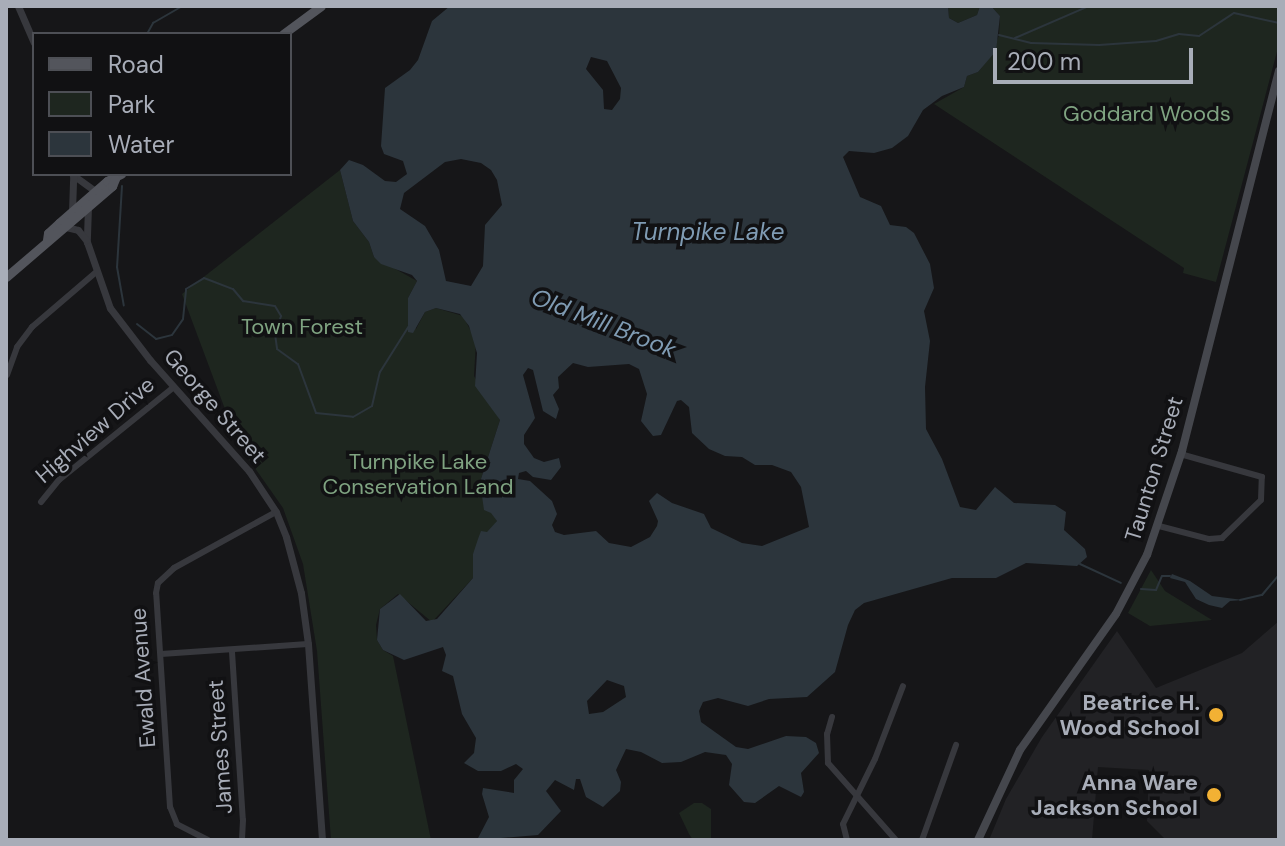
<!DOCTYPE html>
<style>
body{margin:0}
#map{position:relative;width:1285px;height:846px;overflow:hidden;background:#161618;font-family:"DM Sans",sans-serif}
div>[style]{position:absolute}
.built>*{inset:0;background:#222225}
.green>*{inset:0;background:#1e261f}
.water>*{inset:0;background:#2c353c}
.stream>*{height:2px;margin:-1px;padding:0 1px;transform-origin:1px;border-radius:1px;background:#2c353c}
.minor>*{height:6px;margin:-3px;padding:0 3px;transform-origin:3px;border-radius:3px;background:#37383d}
.tertiary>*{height:7px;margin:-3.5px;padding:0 3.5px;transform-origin:3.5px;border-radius:3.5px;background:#37383d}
.secondary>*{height:8px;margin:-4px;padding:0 4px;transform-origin:4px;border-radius:4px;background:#45474d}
.primary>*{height:9px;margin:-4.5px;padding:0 4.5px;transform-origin:4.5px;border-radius:4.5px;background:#53555c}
.dots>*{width:22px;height:22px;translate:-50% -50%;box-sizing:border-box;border:4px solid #111113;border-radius:50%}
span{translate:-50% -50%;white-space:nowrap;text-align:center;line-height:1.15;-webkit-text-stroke:7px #111113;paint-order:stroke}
.park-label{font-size:22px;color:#7fa381}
.street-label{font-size:22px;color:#a8adb8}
.poi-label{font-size:22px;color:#a8adb8;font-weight:700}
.right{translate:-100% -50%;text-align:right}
.water-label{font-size:24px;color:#7f9bb3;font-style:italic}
.frame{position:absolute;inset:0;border:8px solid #a8adb8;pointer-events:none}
.legend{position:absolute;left:32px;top:32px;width:260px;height:144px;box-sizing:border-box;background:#111113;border:2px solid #4d4f55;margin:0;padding:10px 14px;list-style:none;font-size:24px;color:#a8adb8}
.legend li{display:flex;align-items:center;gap:16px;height:40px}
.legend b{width:40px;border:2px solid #4d4f55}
.scale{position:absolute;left:993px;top:48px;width:200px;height:36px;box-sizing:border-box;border:4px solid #a8adb8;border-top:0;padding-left:10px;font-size:24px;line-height:28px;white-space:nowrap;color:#a8adb8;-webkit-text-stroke:6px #111113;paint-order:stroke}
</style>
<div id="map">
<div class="built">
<div style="clip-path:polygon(1279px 621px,1279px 840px,1166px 840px,1147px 821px,1149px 770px,1098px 767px,1092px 840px,989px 840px,1006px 799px,1042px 737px,1117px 631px,1156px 688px,1242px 653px)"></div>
</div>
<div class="green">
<div style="clip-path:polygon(948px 6px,980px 6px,977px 15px,958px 23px,949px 18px)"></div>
<div style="clip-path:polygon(991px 6px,1279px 6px,1279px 44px,1216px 282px,1183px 273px,1184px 268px,934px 104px,964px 87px,967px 76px,978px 72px,991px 56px,999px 35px,1000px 16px)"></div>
<div style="clip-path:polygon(340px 170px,353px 221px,369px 242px,374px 257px,417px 281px,408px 298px,416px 329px,425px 312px,436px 308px,463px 316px,476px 341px,474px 376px,500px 420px,480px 482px,497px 521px,473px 554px,473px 578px,432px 622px,398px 594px,380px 609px,376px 625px,377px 640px,383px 650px,393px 656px,431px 840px,331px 840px,317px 651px,303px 564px,283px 508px,238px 444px,182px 294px)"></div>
<div style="clip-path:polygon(1151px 570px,1165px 591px,1212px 620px,1150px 626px,1128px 613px)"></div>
<div style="clip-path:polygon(694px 803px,702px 803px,711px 809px,711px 840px,693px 840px,689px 834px,679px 813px)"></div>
</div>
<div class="water">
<div style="clip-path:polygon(evenodd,450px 6px,948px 6px,949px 18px,958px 23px,977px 15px,980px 6px,991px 6px,1000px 16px,996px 51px,978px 72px,967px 76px,964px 87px,942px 96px,923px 110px,908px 136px,892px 148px,874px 153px,849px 151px,843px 157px,860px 197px,881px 206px,890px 225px,906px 227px,914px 233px,930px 264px,934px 288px,924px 311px,930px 341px,925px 387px,926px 429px,942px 459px,960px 507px,976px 510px,995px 487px,1014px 503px,1055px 505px,1066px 512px,1064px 530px,1085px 549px,1087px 557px,1077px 566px,1026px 563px,996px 578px,952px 578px,864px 603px,855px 610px,848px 625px,835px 672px,807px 697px,769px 699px,748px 706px,718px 698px,703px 702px,699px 711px,701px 722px,736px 747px,748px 749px,786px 736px,806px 737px,816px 743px,819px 753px,801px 773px,804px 792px,801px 797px,779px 786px,755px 803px,744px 802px,729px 785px,732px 764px,726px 755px,705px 752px,681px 762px,662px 763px,641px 752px,626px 749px,616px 770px,621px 782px,620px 791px,603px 807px,586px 797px,580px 779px,576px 779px,574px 790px,555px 780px,546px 791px,561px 811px,538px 835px,477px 840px,489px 817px,482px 794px,483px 788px,514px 793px,514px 780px,523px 769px,516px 764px,501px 771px,478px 771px,464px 763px,474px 753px,476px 738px,462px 714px,453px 676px,442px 671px,446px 655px,443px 647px,404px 660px,383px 650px,377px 640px,380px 609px,400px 594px,426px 621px,437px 619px,473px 578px,473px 554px,478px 539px,481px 531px,487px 532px,497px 521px,491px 513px,484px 510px,480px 482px,500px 420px,475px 386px,477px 353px,469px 326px,460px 314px,436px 308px,425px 312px,413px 333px,408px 332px,408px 298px,417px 281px,412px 275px,381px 264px,374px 257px,369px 242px,353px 221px,340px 170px,349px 160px,363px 165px,385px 181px,396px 182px,407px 174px,403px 161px,384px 154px,381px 146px,385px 88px,410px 70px,418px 60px,432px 21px,450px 6px,591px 57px,607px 61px,621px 88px,620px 99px,612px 110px,604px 109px,603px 90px,586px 69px,591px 57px,450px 6px,461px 159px,481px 163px,491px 170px,497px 180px,502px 205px,485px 225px,483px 266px,471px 286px,446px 281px,439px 250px,425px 226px,400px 209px,404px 193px,445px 162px,461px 159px,450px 6px,573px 363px,588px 367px,629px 364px,639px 369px,647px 394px,641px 421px,653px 436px,661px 435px,677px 401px,681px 400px,689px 407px,692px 433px,709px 449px,725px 456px,742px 457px,755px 465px,772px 465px,791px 472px,801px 487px,809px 527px,762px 546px,742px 543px,711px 528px,704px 514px,672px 503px,657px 493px,649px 501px,658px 521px,657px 526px,650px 537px,631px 547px,609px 543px,596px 531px,564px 535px,555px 532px,552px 525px,557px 514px,552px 501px,530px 481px,518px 479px,519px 473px,526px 471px,533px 477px,551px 480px,561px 467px,559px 458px,544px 462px,534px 458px,524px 444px,524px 435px,535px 418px,523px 375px,528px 368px,533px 370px,543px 411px,556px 419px,559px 409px,553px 395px,559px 388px,558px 377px,573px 363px,450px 6px,607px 680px,624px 686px,626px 697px,603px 712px,589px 714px,587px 701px,607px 680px)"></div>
<div style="clip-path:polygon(1172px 574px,1190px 581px,1212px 596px,1243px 600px,1230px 601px,1222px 608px,1209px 605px,1196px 599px,1185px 582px,1170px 578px)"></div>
</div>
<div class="stream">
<div style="left:147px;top:34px;width:13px;rotate:-61deg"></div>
<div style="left:153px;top:23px;width:34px;rotate:-30deg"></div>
<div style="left:999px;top:35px;width:33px;rotate:14deg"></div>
<div style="left:1031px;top:43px;width:68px;rotate:1.7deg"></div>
<div style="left:1099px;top:45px;width:57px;rotate:-4deg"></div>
<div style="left:1156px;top:41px;width:24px;rotate:-17deg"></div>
<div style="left:1179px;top:34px;width:20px;rotate:6deg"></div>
<div style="left:1199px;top:36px;width:42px;rotate:-33.3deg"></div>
<div style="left:1234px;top:13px;width:46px;rotate:12.5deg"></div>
<div style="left:1015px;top:38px;width:81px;rotate:-23.4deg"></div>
<div style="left:122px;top:186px;width:81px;rotate:93.5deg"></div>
<div style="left:117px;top:267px;width:39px;rotate:80deg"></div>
<div style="left:137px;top:324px;width:24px;rotate:38deg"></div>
<div style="left:156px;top:339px;width:16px;rotate:-14deg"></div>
<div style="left:172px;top:335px;width:19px;rotate:-55deg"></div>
<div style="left:183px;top:319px;width:30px;rotate:-84deg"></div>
<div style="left:186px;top:289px;width:21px;rotate:-31deg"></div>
<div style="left:204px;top:278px;width:31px;rotate:21deg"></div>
<div style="left:233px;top:289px;width:16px;rotate:50deg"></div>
<div style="left:243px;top:301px;width:32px;rotate:9deg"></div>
<div style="left:275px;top:306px;width:12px;rotate:59deg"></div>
<div style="left:281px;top:316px;width:19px;rotate:108deg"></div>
<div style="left:275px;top:334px;width:15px;rotate:82deg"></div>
<div style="left:277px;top:349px;width:26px;rotate:36deg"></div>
<div style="left:298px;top:364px;width:52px;rotate:69.8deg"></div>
<div style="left:316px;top:413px;width:37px;rotate:6deg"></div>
<div style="left:353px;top:417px;width:22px;rotate:-30deg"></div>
<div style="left:372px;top:406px;width:35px;rotate:-77deg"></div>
<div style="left:380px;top:372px;width:54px;rotate:-57.8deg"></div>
<div style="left:1080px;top:564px;width:45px;rotate:24.9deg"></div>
<div style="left:1141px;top:589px;width:15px;rotate:4deg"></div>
<div style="left:1156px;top:590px;width:15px;rotate:-67deg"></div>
<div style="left:1162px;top:576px;width:8px"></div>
<div style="left:1240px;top:600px;width:23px;rotate:-13deg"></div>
<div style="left:1262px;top:595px;width:26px;rotate:-50deg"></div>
</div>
<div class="minor">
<div style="left:7px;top:375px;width:30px;rotate:-70deg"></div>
<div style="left:17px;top:347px;width:25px;rotate:-53deg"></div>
<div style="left:32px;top:327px;width:83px;rotate:-40.6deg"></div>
<div style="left:41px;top:502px;width:28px;rotate:-51deg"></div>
<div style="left:59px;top:480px;width:148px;rotate:-39deg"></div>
<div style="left:1159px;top:526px;width:52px;rotate:14.6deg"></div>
<div style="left:1209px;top:539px;width:13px;rotate:-4deg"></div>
<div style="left:1222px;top:538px;width:54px;rotate:-44.3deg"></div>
<div style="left:1261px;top:500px;width:23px;rotate:-88deg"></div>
<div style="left:1262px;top:477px;width:85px;rotate:-164.3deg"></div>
<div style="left:232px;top:652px;width:168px;rotate:86.3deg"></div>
<div style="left:243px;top:820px;width:20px;rotate:93deg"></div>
<div style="left:161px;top:654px;width:147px;rotate:-3.9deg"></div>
<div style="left:832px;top:717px;width:18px;rotate:106deg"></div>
<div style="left:827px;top:734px;width:29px;rotate:88deg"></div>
<div style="left:828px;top:763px;width:103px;rotate:48.6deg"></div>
<div style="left:208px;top:840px;width:35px;rotate:-153deg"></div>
<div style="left:177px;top:824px;width:18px;rotate:-112deg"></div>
<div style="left:170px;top:807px;width:214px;rotate:-93.7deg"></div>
<div style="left:156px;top:593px;width:10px;rotate:-79deg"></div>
<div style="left:158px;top:583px;width:22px;rotate:-43deg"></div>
<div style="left:174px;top:568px;width:116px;rotate:-28.8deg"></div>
<div style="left:847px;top:840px;width:16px;rotate:-104deg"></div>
<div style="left:843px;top:824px;width:72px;rotate:-63.8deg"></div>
<div style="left:875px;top:759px;width:78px;rotate:-69deg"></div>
<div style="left:922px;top:840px;width:101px;rotate:-70.3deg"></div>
</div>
<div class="tertiary">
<div style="left:18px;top:6px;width:40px;rotate:66.6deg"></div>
<div style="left:73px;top:175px;width:27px;rotate:36deg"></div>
<div style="left:88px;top:207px;width:35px;rotate:92deg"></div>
<div style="left:87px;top:242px;width:70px;rotate:70.8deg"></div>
<div style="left:110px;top:308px;width:66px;rotate:52.4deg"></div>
<div style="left:150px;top:360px;width:149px;rotate:48.3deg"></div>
<div style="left:249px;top:471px;width:49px;rotate:56.6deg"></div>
<div style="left:276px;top:512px;width:27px;rotate:68deg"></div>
<div style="left:286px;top:537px;width:58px;rotate:75deg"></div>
<div style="left:301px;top:593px;width:51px;rotate:82.2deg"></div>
<div style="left:308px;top:644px;width:196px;rotate:85.9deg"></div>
<div style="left:72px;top:211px;width:37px;rotate:-88deg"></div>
<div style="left:66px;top:227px;width:12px;rotate:14deg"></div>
<div style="left:78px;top:230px;width:13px;rotate:51deg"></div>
</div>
<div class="secondary">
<div style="left:978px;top:840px;width:99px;rotate:-65deg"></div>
<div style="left:1020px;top:750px;width:166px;rotate:-54.8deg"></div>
<div style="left:1116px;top:614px;width:67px;rotate:-62.3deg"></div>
<div style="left:1147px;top:555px;width:110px;rotate:-71.4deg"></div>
<div style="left:1182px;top:451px;width:392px;rotate:-75.7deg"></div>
</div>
<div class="primary">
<div style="left:283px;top:34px;width:47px;rotate:-36.4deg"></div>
<div style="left:47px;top:240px;width:7px;rotate:-82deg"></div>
<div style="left:48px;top:233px;width:15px;rotate:-42deg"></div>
<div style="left:59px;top:223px;width:64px;rotate:-41.2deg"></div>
<div style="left:107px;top:181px;width:16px;rotate:-27deg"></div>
<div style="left:6px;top:277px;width:140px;rotate:-40.6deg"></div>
<div style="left:112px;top:186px;width:8px;rotate:-67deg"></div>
</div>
<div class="dots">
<div style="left:1216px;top:715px;background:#f2b134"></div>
<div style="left:1214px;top:795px;background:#f2b134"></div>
</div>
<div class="park-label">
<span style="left:1147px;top:114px">Goddard Woods</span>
<span style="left:302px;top:327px">Town Forest</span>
<span style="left:418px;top:474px">Turnpike Lake<br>Conservation Land</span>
</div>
<div class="street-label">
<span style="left:215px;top:406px;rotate:49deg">George Street</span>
<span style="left:95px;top:430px;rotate:-41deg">Highview Drive</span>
<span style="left:1154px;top:469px;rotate:-73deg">Taunton Street</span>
<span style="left:143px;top:678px;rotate:-94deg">Ewald Avenue</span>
<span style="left:220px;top:747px;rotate:-94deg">James Street</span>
</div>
<div class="poi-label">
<span class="right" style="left:1200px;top:715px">Beatrice H.<br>Wood School</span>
<span class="right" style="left:1198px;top:795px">Anna Ware<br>Jackson School</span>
</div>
<div class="water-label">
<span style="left:708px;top:232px">Turnpike Lake</span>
<span style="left:604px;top:323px;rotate:21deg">Old Mill Brook</span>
</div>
<div class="frame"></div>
<ul class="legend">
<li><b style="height:10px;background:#53555c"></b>Road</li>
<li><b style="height:22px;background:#1e261f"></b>Park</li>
<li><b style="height:22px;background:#2c353c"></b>Water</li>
</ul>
<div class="scale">200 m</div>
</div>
